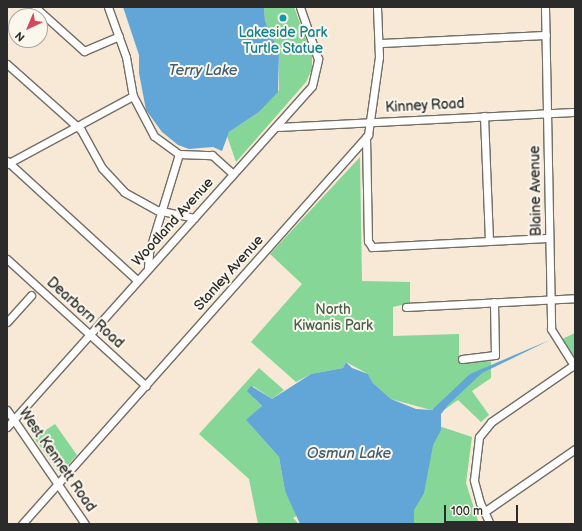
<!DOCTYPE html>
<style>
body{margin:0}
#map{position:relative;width:582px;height:531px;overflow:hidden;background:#f7e9d5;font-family:"Balsamiq Sans",sans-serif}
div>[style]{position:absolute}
.green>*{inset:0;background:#85d697}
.water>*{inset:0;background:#62a5d7}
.roads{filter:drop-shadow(1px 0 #726e66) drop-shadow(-1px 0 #726e66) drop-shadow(0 1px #726e66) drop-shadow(0 -1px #726e66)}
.minor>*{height:7px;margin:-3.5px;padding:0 3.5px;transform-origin:3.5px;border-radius:3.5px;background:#fff}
.dots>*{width:11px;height:11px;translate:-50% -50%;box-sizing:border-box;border:2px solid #fbf7ec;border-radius:50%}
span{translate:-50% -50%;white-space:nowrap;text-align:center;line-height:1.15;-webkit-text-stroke:4px #fbf7ec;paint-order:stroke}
.culture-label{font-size:14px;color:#0d838f}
.street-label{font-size:14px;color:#2b2b2b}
.park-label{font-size:14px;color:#465e4b}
.water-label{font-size:15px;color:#415c70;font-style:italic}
.frame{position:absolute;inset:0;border:8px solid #2b2b2b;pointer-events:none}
.north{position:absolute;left:8px;top:8px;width:40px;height:40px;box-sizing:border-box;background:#fbf7ec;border:1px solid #a8a59f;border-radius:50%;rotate:224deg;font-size:11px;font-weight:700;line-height:16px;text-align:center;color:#2b2b2b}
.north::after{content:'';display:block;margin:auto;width:14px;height:18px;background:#d1495b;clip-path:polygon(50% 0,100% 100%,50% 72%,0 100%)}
.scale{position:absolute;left:444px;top:505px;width:74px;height:18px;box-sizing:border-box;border:2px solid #2b2b2b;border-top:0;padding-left:5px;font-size:12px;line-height:14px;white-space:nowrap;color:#2b2b2b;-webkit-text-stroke:3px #fbf7ec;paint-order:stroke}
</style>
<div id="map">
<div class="green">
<div style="clip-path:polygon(264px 7px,294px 7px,312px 55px,312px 69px,306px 82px,236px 162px,227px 136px,229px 132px,259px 112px,279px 90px,279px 52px,265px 21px)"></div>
<div style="clip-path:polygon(360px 157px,362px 281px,410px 282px,410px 303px,393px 307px,393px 336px,459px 334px,459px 363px,491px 361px,491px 378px,472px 391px,489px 415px,481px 422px,458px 400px,444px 410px,438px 407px,431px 410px,391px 399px,373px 383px,368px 374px,346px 362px,343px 368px,311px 374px,296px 382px,251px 342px,302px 284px,270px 254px)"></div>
<div style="clip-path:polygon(575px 333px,575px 358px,562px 339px)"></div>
<div style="clip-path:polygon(259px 368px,284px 390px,272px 399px,253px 386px,254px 398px,262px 406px,247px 421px,279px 457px,285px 491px,298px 515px,293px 518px,299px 524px,258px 524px,249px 479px,199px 434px)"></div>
<div style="clip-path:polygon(427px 422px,472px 437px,466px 483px,479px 524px,382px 524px)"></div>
<div style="clip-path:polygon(55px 424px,77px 455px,60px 474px,34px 438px)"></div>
</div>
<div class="water">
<div style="clip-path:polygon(123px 7px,264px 7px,265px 21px,279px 52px,278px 92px,259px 112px,229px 132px,222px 151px,213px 147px,189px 149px,178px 145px,162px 132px,146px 110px,139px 73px,139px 55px)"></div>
<div style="clip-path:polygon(550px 340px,482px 373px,448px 405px,441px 414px,441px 430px,433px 445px,424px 493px,414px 510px,414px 524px,300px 524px,285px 491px,279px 457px,246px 420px,262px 406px,247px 391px,251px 386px,272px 399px,311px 374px,343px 368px,346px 362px,352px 368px,368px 374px,373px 383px,391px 399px,416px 409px,432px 410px,470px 374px)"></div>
</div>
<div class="roads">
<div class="minor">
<div style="left:35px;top:7px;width:66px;rotate:41.9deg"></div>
<div style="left:84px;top:51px;width:38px;rotate:-23deg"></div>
<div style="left:108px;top:7px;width:53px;rotate:70.2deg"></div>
<div style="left:126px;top:57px;width:40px;rotate:80deg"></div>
<div style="left:133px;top:96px;width:45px;rotate:62.3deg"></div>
<div style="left:154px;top:136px;width:31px;rotate:36deg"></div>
<div style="left:179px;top:154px;width:33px;rotate:2deg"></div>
<div style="left:212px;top:155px;width:28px;rotate:42deg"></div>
<div style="left:545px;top:7px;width:322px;rotate:88.9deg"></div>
<div style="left:551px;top:329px;width:45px;rotate:57.7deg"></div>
<div style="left:380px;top:43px;width:166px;rotate:-2.8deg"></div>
<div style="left:7px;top:64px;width:99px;rotate:41.7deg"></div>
<div style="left:81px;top:130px;width:43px;rotate:61.1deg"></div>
<div style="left:102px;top:168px;width:33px;rotate:47deg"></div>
<div style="left:124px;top:192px;width:38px;rotate:29deg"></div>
<div style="left:157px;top:210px;width:38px;rotate:12deg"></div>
<div style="left:484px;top:116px;width:125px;rotate:87.7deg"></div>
<div style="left:276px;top:127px;width:299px;rotate:-2.9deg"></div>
<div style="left:366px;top:137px;width:104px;rotate:88.9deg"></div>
<div style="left:368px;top:241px;width:7px;rotate:56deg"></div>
<div style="left:372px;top:247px;width:177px;rotate:-2.9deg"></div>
<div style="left:7px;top:161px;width:176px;rotate:42.5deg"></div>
<div style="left:7px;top:164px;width:143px;rotate:-28.4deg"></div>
<div style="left:7px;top:259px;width:188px;rotate:42.4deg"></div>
<div style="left:148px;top:268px;width:16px;rotate:-86deg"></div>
<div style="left:149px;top:252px;width:102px;rotate:-73deg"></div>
<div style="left:406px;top:307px;width:169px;rotate:-3deg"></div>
<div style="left:7px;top:322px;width:36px;rotate:-48deg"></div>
<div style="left:462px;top:359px;width:33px;rotate:-7deg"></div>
<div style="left:495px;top:355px;width:53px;rotate:-91.1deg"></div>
<div style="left:7px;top:410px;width:138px;rotate:55.6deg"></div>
<div style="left:7px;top:427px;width:457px;rotate:-48.2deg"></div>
<div style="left:312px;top:86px;width:28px;rotate:-77deg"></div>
<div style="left:318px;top:59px;width:55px;rotate:-109.1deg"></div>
<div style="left:484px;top:512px;width:111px;rotate:-34.7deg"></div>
<div style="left:22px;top:524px;width:521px;rotate:-48.35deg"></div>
<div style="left:368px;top:135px;width:79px;rotate:-82deg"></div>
<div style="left:379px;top:57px;width:50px;rotate:-92.3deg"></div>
<div style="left:490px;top:524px;width:23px;rotate:-115deg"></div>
<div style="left:480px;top:503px;width:24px;rotate:-105deg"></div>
<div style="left:474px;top:480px;width:43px;rotate:-83.4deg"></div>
<div style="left:479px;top:437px;width:19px;rotate:-51deg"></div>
<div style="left:491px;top:422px;width:102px;rotate:-34.6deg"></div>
</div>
</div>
<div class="dots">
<div style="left:283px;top:18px;background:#0f9aa8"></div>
</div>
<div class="culture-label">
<span style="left:283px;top:41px">Lakeside Park<br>Turtle Statue</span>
</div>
<div class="street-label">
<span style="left:425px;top:106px;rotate:-3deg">Kinney Road</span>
<span style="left:536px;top:191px;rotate:-91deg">Blaine Avenue</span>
<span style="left:173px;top:222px;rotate:-48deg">Woodland Avenue</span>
<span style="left:229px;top:273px;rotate:-48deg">Stanley Avenue</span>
<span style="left:85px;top:313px;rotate:42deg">Dearborn Road</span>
<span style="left:57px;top:460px;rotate:55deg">West Kennett Road</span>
</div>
<div class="park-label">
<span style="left:333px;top:318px">North<br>Kiwanis Park</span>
</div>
<div class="water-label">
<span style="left:203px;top:71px">Terry Lake</span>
<span style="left:349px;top:454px">Osmun Lake</span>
</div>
<div class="frame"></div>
<div class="north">N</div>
<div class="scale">100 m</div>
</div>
